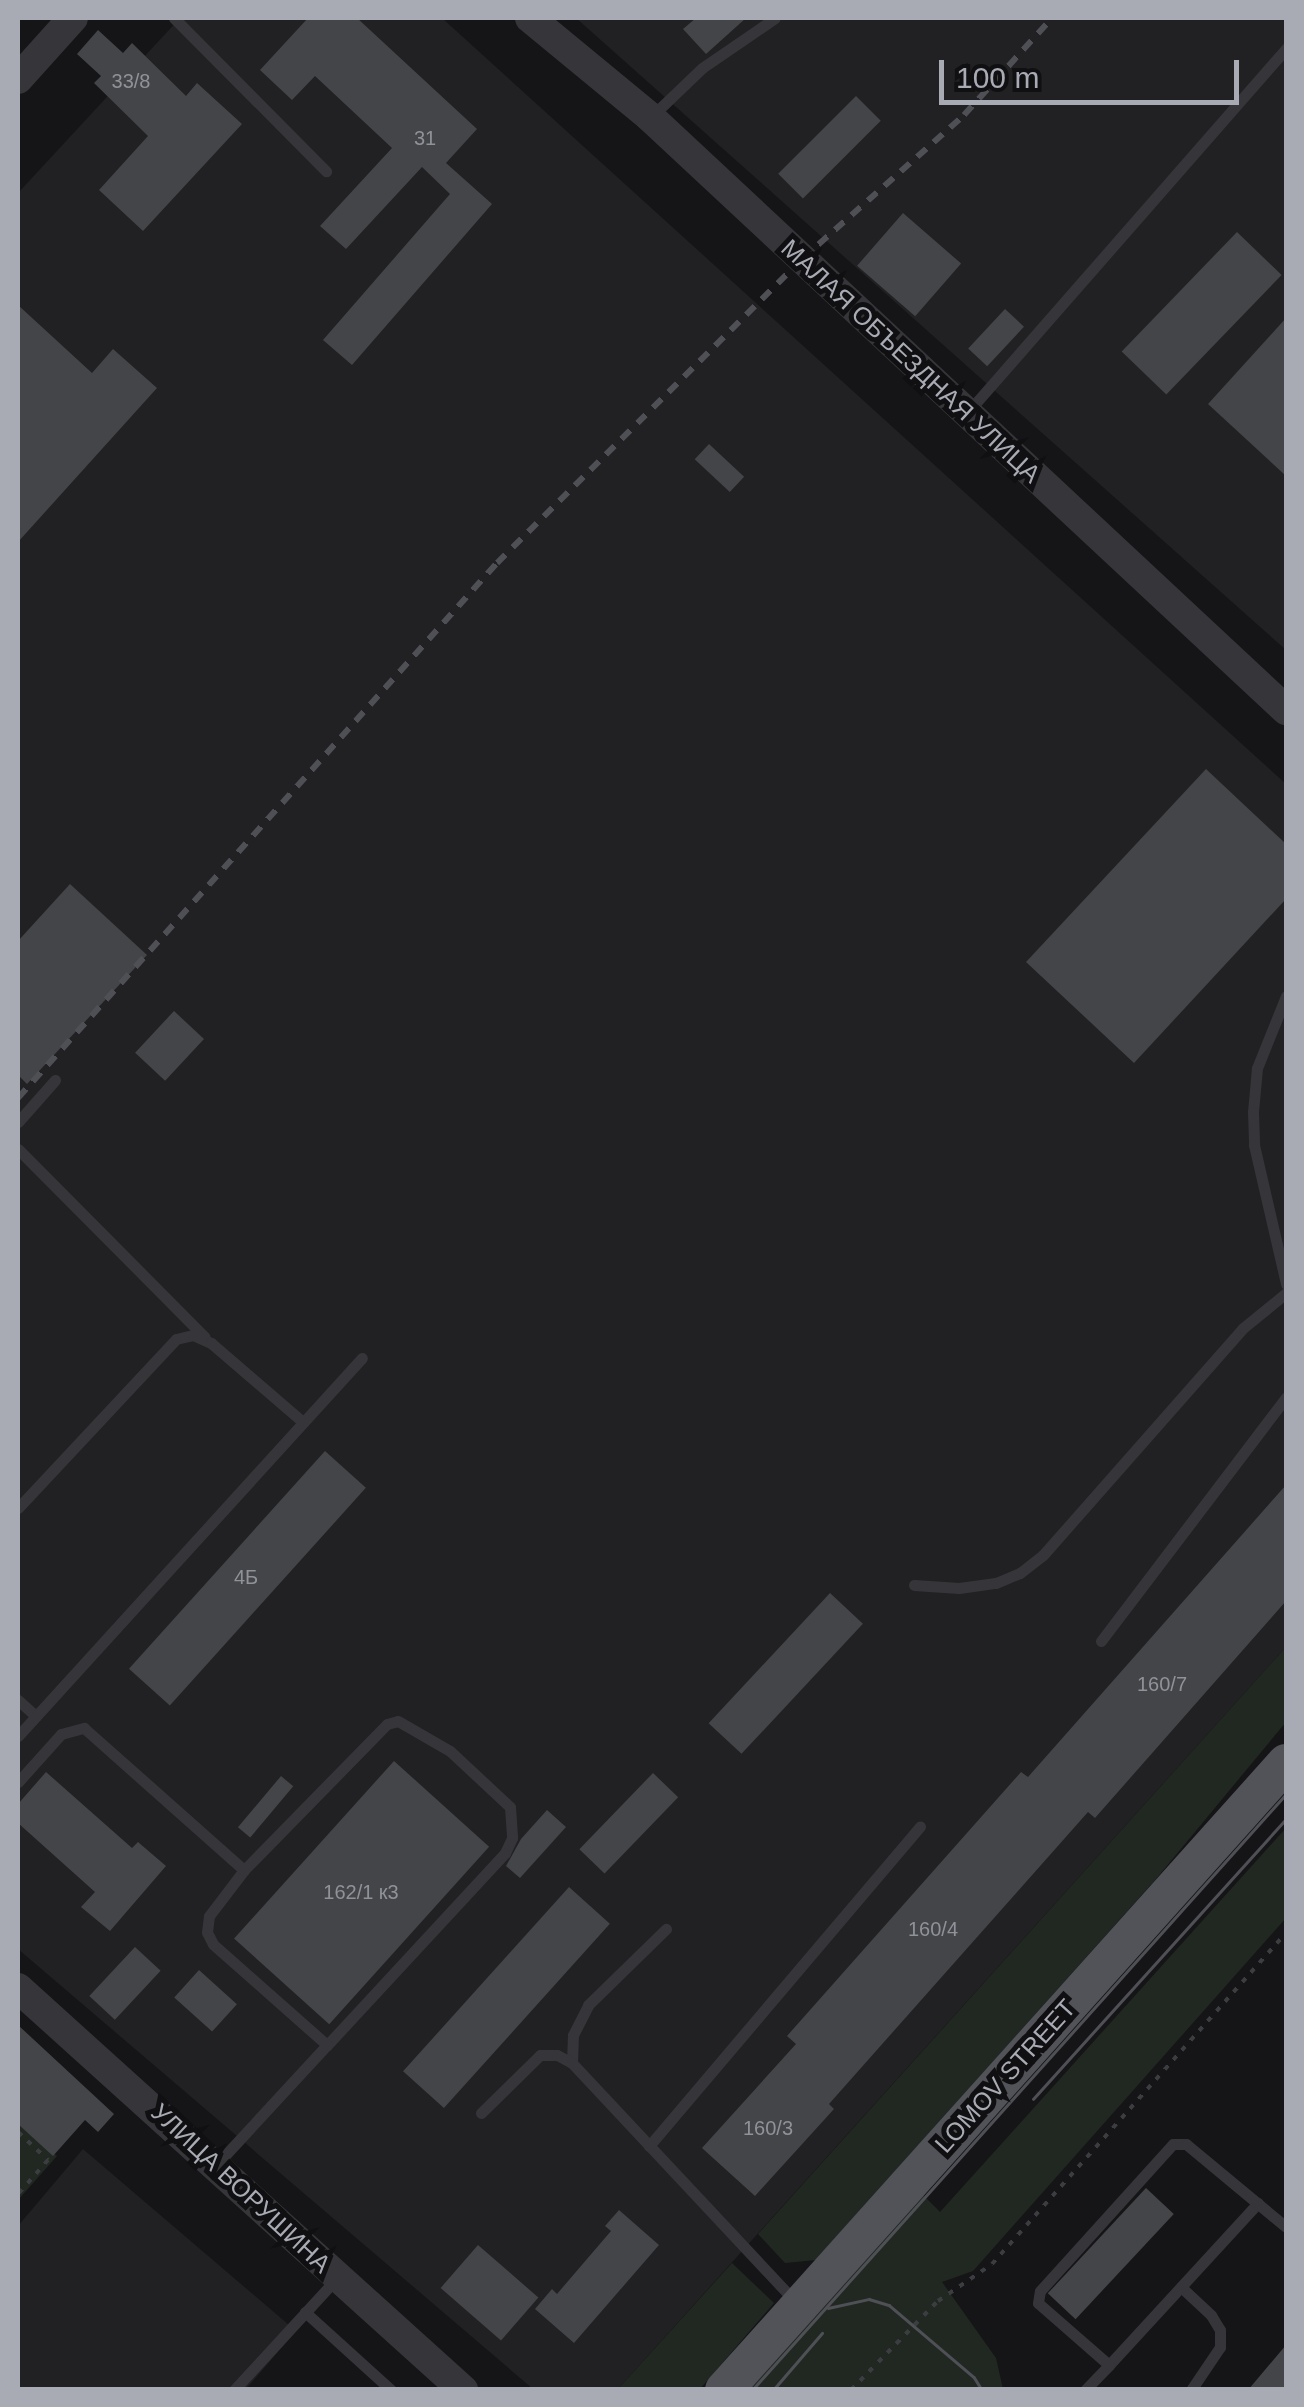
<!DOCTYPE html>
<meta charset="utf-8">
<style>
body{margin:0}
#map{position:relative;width:1304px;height:2407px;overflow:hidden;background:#151416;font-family:Arial,sans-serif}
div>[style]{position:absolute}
.built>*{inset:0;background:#212123}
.green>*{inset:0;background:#212822}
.building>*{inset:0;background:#444548;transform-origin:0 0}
.path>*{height:4px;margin-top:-2px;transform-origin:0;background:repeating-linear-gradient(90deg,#3c3d41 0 5px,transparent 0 13px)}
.service>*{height:11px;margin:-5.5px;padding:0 5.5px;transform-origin:5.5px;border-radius:5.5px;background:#36363a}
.tertiary>*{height:30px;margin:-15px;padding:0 15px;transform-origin:15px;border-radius:15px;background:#36363a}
.primary>*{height:38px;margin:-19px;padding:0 19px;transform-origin:19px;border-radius:19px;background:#525359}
.tram>*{height:2.5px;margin:-1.25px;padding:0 1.25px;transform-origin:1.25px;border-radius:1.25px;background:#4f5055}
.rail>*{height:6px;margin-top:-3px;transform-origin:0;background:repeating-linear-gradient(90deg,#4f5055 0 12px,transparent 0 22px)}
span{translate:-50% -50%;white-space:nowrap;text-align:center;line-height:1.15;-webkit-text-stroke:10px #100f11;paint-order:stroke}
.number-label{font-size:20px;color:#8f9299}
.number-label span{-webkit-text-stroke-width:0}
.street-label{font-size:25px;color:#a8abb4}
.frame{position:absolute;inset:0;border:20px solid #a8abb4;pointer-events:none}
.scale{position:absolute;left:939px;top:60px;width:300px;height:45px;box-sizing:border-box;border:5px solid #a8abb4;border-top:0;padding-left:12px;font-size:30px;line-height:35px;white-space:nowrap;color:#a8abb4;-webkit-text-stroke:8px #100f11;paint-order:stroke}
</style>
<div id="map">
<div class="built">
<div style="clip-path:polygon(180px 18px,442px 18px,1286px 784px,1286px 1647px,618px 2389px,533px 2389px,18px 1949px,18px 193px)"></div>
<div style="clip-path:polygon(576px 18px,1286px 18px,1286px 650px)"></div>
<div style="clip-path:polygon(83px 2149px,296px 2331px,246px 2389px,18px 2390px,18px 2226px)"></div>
</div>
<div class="green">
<div style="clip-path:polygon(1286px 1647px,1286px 1722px,1156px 1879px,816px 2260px,785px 2263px,758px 2234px)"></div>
<div style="clip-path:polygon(1286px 1828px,1286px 1918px,973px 2271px,942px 2282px,996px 2358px,1003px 2389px,735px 2390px,916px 2188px,940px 2212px)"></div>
<div style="clip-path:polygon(18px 2121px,57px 2156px,18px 2200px)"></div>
<div style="clip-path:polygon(732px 2263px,774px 2303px,700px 2389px,618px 2389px)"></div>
</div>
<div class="building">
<div style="clip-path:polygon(308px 18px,357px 18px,477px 129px,446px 163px,492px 204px,352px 365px,323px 340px,450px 194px,422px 167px,346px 249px,320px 226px,392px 148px,315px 76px,292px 100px,260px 70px)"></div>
<div style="clip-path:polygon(696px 18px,746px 18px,706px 54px,683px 29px)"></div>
<div style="clip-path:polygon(98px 30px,123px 53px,132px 43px,186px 96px,197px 83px,242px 124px,143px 231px,99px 190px,148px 136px,94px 83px,101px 76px,77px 54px)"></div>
<div style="left:856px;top:96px;width:35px;height:110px;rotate:45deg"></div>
<div style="left:903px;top:213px;width:77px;height:70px;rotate:41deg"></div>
<div style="left:1237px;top:232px;width:62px;height:166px;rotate:44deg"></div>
<div style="clip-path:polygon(18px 305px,92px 373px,113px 349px,157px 388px,18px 542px)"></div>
<div style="left:1005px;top:309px;width:26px;height:54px;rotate:43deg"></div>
<div style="clip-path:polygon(1286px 318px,1286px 476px,1208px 404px)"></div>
<div style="left:709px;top:444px;width:48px;height:21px;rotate:43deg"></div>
<div style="clip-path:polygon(1206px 769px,1286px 844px,1286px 899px,1134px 1063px,1026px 962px)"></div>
<div style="clip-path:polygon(70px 884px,147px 955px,27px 1084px,18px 1075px,18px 941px)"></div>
<div style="left:174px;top:1011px;width:41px;height:57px;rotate:43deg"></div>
<div style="left:325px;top:1451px;width:55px;height:293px;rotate:42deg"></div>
<div style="clip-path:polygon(1286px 1485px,1286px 1601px,1095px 1818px,1088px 1812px,829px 2104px,834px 2109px,755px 2196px,702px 2148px,796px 2044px,787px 2036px,1021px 1772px,1028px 1777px)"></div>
<div style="left:830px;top:1593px;width:45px;height:178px;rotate:43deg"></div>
<div style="left:394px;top:1761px;width:128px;height:239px;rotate:42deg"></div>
<div style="clip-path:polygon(46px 1772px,132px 1848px,138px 1842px,166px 1866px,110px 1931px,81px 1907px,95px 1892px,18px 1823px,18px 1804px)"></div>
<div style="left:653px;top:1773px;width:35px;height:106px;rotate:44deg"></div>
<div style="left:281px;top:1776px;width:16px;height:67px;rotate:40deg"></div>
<div style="clip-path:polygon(547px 1810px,566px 1827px,520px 1878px,506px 1866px,521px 1839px)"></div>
<div style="left:569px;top:1887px;width:55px;height:248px;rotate:42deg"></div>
<div style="left:135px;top:1947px;width:35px;height:67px;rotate:43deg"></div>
<div style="left:199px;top:1970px;width:51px;height:37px;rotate:42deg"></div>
<div style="clip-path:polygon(18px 2025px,114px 2114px,98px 2132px,85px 2120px,53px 2156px,18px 2124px)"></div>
<div style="left:1146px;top:2188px;width:38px;height:144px;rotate:43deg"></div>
<div style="clip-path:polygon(619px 2210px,659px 2245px,574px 2343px,535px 2309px,552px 2289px,557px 2294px,611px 2231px,605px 2226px)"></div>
<div style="left:478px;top:2245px;width:80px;height:57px;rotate:41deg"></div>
<div style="clip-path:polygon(1286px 2345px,1286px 2390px,1248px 2390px)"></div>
</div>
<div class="path">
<div style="left:18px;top:2132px;width:41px;rotate:43deg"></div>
<div style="left:48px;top:2160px;width:45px;rotate:131.4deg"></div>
<div style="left:851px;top:2390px;width:124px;rotate:-45.7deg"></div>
<div style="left:938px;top:2301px;width:65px;rotate:-34.4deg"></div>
<div style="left:992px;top:2264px;width:443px;rotate:-48.4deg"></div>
</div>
<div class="service">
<div style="left:174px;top:18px;width:216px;rotate:45.2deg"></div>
<div style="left:653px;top:115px;width:68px;rotate:-43.8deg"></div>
<div style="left:702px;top:68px;width:88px;rotate:-34.4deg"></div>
<div style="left:967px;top:413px;width:485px;rotate:-48.8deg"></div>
<div style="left:1286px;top:996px;width:78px;rotate:111.9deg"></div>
<div style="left:1257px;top:1068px;width:44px;rotate:95.2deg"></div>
<div style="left:1253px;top:1112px;width:33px;rotate:88deg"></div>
<div style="left:1254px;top:1145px;width:143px;rotate:77deg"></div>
<div style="left:18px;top:1122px;width:56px;rotate:-48.6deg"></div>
<div style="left:18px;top:1149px;width:265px;rotate:45.2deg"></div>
<div style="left:18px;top:1508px;width:231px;rotate:-46.9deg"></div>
<div style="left:176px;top:1339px;width:17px;rotate:-13deg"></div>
<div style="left:193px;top:1335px;width:20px;rotate:24deg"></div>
<div style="left:211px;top:1343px;width:121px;rotate:40.7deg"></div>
<div style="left:914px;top:1585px;width:45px;rotate:3.8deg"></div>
<div style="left:959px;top:1588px;width:37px;rotate:-8deg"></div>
<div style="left:996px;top:1583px;width:26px;rotate:-23deg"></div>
<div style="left:1020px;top:1573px;width:29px;rotate:-38deg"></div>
<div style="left:1043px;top:1555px;width:303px;rotate:-48.6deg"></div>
<div style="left:1243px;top:1328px;width:55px;rotate:-39.1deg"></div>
<div style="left:1101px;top:1641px;width:306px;rotate:-52.8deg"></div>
<div style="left:18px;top:1700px;width:24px;rotate:42deg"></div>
<div style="left:398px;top:1721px;width:60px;rotate:30deg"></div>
<div style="left:450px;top:1751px;width:82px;rotate:43deg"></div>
<div style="left:510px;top:1807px;width:31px;rotate:86deg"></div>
<div style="left:512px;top:1838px;width:17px;rotate:115deg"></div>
<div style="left:505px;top:1853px;width:262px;rotate:132.8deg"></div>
<div style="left:327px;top:2045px;width:152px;rotate:-138.5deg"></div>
<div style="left:213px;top:1944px;width:13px;rotate:-117deg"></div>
<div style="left:207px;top:1932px;width:16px;rotate:-83deg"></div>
<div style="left:209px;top:1916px;width:58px;rotate:-52.7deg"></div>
<div style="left:244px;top:1870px;width:204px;rotate:-45.6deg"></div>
<div style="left:387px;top:1724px;width:11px;rotate:-15deg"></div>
<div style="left:18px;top:1736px;width:511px;rotate:-47.7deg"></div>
<div style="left:18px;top:1782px;width:64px;rotate:-48.1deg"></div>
<div style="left:61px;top:1734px;width:24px;rotate:-15deg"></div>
<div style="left:84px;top:1728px;width:214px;rotate:41.6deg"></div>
<div style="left:572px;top:2063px;width:28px;rotate:-88deg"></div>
<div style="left:573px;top:2035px;width:34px;rotate:-63deg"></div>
<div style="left:588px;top:2005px;width:109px;rotate:-44.3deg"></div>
<div style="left:481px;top:2113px;width:83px;rotate:-44.5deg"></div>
<div style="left:540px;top:2055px;width:17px"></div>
<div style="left:557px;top:2055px;width:17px;rotate:28deg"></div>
<div style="left:572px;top:2063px;width:326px;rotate:46.9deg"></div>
<div style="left:649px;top:2146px;width:419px;rotate:-49.7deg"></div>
<div style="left:217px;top:2164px;width:162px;rotate:-47.3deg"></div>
<div style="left:1181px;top:2287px;width:41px;rotate:43deg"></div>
<div style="left:1211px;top:2315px;width:17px;rotate:59deg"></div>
<div style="left:1220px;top:2330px;width:17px;rotate:90deg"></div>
<div style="left:1220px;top:2347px;width:52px;rotate:124deg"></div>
<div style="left:305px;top:2312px;width:116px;rotate:42.2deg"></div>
<div style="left:1109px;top:2365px;width:220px;rotate:-47.4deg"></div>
<div style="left:234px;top:2390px;width:151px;rotate:-47.4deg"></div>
<div style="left:1085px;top:2390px;width:35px;rotate:-46deg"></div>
<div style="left:1109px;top:2365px;width:94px;rotate:-138.9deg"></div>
<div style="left:1038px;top:2303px;width:12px;rotate:-81deg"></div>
<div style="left:1040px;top:2291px;width:198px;rotate:-47.9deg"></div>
<div style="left:1173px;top:2144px;width:13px"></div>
<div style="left:1186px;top:2144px;width:130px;rotate:39.7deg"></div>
</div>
<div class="tertiary">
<div style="left:530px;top:18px;width:156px;rotate:39.5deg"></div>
<div style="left:650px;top:117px;width:870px;rotate:43deg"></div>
<div style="left:18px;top:79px;width:82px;rotate:-48deg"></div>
<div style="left:18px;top:1988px;width:600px;rotate:42.09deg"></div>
</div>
<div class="primary">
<div style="left:724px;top:2390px;width:842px;rotate:-48.13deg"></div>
</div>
<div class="tram">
<div style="left:1033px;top:2099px;width:377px;rotate:-47.9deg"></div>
<div style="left:828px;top:2308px;width:42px;rotate:-12.4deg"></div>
<div style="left:869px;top:2299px;width:21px;rotate:17deg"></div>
<div style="left:889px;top:2305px;width:111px;rotate:40.3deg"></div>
<div style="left:974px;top:2377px;width:15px;rotate:58deg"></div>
<div style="left:752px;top:2390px;width:800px;rotate:-48.14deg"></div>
<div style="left:773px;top:2390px;width:75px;rotate:-49.3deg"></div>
</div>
<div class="rail">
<div style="left:18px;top:1098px;width:718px;rotate:-48.16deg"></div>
<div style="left:497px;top:563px;width:431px;rotate:-44.9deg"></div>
<div style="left:802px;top:259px;width:217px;rotate:-41.6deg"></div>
<div style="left:964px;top:115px;width:131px;rotate:-47.8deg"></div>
</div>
<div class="number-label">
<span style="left:131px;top:81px">33/8</span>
<span style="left:425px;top:138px">31</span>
<span style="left:246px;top:1577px">4Б</span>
<span style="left:1162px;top:1684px">160/7</span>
<span style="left:361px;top:1892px">162/1 к3</span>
<span style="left:933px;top:1929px">160/4</span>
<span style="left:768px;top:2128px">160/3</span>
</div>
<div class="street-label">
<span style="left:911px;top:361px;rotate:43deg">МАЛАЯ ОБЪЕЗДНАЯ УЛИЦА</span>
<span style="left:1005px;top:2076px;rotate:-48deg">LOMOV STREET</span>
<span style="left:241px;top:2188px;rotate:43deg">УЛИЦА ВОРУШИНА</span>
</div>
<div class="frame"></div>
<div class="scale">100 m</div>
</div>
